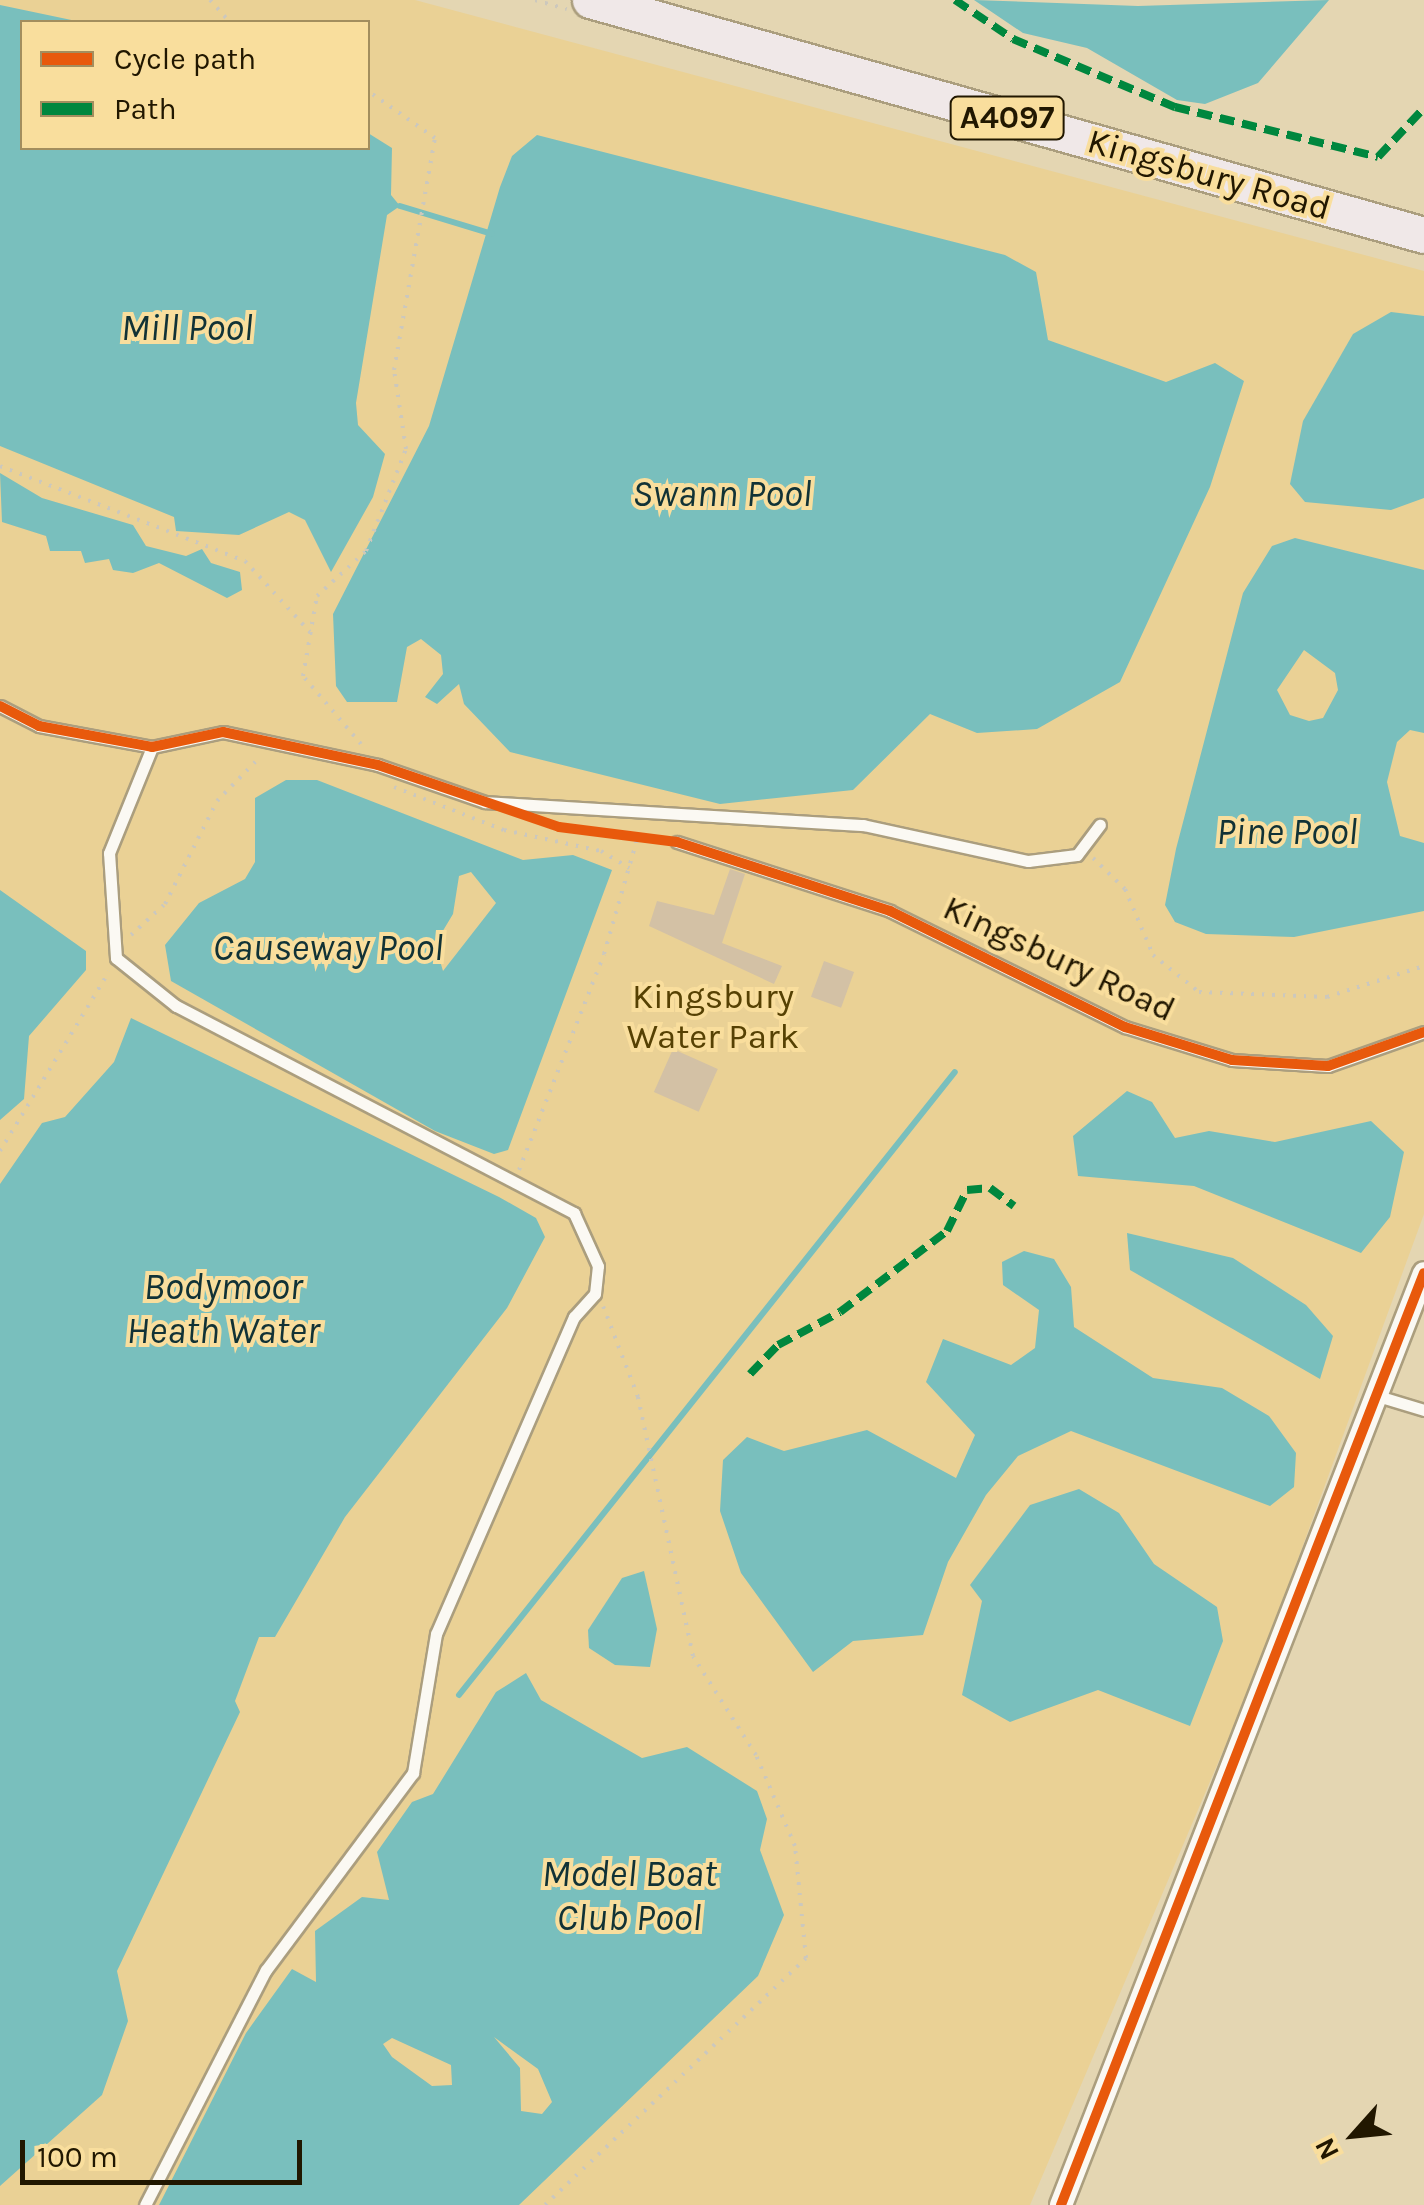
<!DOCTYPE html>
<style>
body{margin:0}
#map{position:relative;width:1424px;height:2205px;overflow:hidden;background:#e4d6b2;font-family:Karla,sans-serif}
div>[style]{position:absolute}
.green>*{inset:0;background:#ead195}
.water>*{inset:0;background:#79bfbd}
.stream>*{height:6px;margin:-3px;padding:0 3px;transform-origin:3px;border-radius:3px;background:#79bfbd}
.building>*{inset:0;background:#d3c1a5;transform-origin:0 0}
.path>*{height:4px;margin-top:-2px;transform-origin:0;background:repeating-linear-gradient(90deg,#ccc8bd 0 2.5px,transparent 0 10.5px)}
.roads{filter:drop-shadow(2px 0 #ab9e7e) drop-shadow(-2px 0 #ab9e7e) drop-shadow(0 2px #ab9e7e) drop-shadow(0 -2px #ab9e7e)}
.lane>*{height:11px;margin:-5.5px;padding:0 5.5px;transform-origin:5.5px;border-radius:5.5px;background:#fbf9f3}
.street>*{height:22px;margin:-11px;padding:0 11px;transform-origin:11px;border-radius:11px;background:#fbf9f3}
.primary>*{height:35px;margin:-17.5px;padding:0 17.5px;transform-origin:17.5px;border-radius:17.5px;background:#f0e8e8}
.quiet>*{height:8px;margin-top:-4px;transform-origin:0;background:repeating-linear-gradient(90deg,#00873e 0 15px,transparent 0 23px)}
.cycleway>*{height:10px;margin:-5px;padding:0 5px;transform-origin:5px;border-radius:5px;background:#e8590c}
span{translate:-50% -50%;white-space:nowrap;text-align:center;line-height:1.15;-webkit-text-stroke:8px #f9de9d;paint-order:stroke}
.shield-label span{padding:2px 8px;background:#f9de9d;border:2px solid;border-radius:8px;-webkit-text-stroke-width:0}
.shield-label{font-size:32px;color:#211700;font-weight:700}
.street-label{font-size:35px;color:#211700}
.park-label{font-size:35px;color:#564103}
.water-label{font-size:38px;color:#113236;font-style:italic}
.legend{position:absolute;left:20px;top:20px;width:350px;height:130px;box-sizing:border-box;background:#f9de9d;border:2px solid #a38e5e;margin:0;padding:12px 18px;list-style:none;font-size:30px;color:#211700}
.legend li{display:flex;align-items:center;gap:20px;height:50px}
.legend b{width:50px;border:2px solid #a38e5e}
.north{position:absolute;left:1304px;top:2085px;width:100px;height:100px;-webkit-text-stroke:8px #f9de9d;paint-order:stroke;rotate:243deg;font-size:28px;font-weight:700;line-height:40px;text-align:center;color:#211700}
.north::after{content:'';display:block;margin:auto;width:35px;height:45px;background:#211700;clip-path:polygon(50% 0,100% 100%,50% 72%,0 100%)}
.scale{position:absolute;left:20px;top:2140px;width:282px;height:45px;box-sizing:border-box;border:5px solid #211700;border-top:0;padding-left:12px;font-size:30px;line-height:35px;white-space:nowrap;color:#211700;-webkit-text-stroke:8px #f9de9d;paint-order:stroke}
</style>
<div id="map">
<div class="green">
<div style="clip-path:polygon(evenodd,0 0,415px 0,1424px 271px,1424px 1214px,1257px 1671px,1030px 2205px,0 2205px,0 0,22px 22px,368px 22px,368px 148px,22px 148px,22px 22px)"></div>
</div>
<div class="water">
<div style="clip-path:polygon(974px 0,1138px 6px,1329px 0,1258px 83px,1205px 104px,1177px 100px,1087px 48px,1023px 33px)"></div>
<div style="clip-path:polygon(0 5px,81px 22px,22px 22px,22px 148px,368px 148px,368px 133px,392px 148px,391px 195px,400px 206px,387px 215px,356px 403px,358px 425px,385px 454px,373px 497px,331px 572px,305px 520px,289px 512px,239px 535px,176px 531px,174px 517px,0 446px)"></div>
<div style="clip-path:polygon(537px 135px,1005px 255px,1036px 272px,1048px 340px,1166px 382px,1215px 363px,1244px 381px,1210px 487px,1120px 682px,1037px 729px,977px 733px,930px 714px,853px 790px,720px 804px,510px 752px,464px 704px,459px 684px,437px 704px,425px 697px,443px 674px,441px 655px,421px 639px,407px 647px,397px 702px,347px 702px,336px 686px,333px 614px,429px 426px,500px 187px,512px 156px)"></div>
<div style="clip-path:polygon(1391px 312px,1424px 316px,1424px 498px,1391px 510px,1305px 502px,1290px 484px,1303px 421px,1353px 334px)"></div>
<div style="clip-path:polygon(0 473px,42px 498px,133px 525px,146px 546px,186px 556px,202px 549px,211px 563px,240px 572px,242px 590px,227px 598px,159px 563px,133px 573px,113px 570px,109px 559px,85px 563px,81px 551px,50px 551px,46px 536px,2px 522px)"></div>
<div style="clip-path:polygon(evenodd,1295px 538px,1424px 570px,1424px 733px,1410px 730px,1397px 742px,1387px 782px,1400px 836px,1424px 843px,1424px 911px,1294px 937px,1206px 934px,1175px 922px,1165px 905px,1176px 849px,1243px 593px,1272px 546px,1295px 538px,1304px 650px,1335px 673px,1338px 690px,1323px 718px,1309px 721px,1290px 715px,1277px 690px,1304px 650px)"></div>
<div style="clip-path:polygon(evenodd,286px 780px,317px 780px,523px 860px,573px 855px,612px 870px,508px 1150px,494px 1154px,435px 1131px,171px 981px,165px 945px,199px 903px,245px 879px,255px 862px,255px 798px,286px 780px,471px 872px,496px 903px,443px 971px,435px 944px,453px 914px,459px 876px,471px 872px)"></div>
<div style="clip-path:polygon(0 890px,86px 951px,86px 970px,29px 1036px,24px 1099px,0 1120px)"></div>
<div style="clip-path:polygon(131px 1018px,499px 1197px,536px 1218px,545px 1237px,507px 1308px,345px 1517px,275px 1637px,259px 1637px,235px 1701px,240px 1712px,117px 1971px,128px 2021px,102px 2095px,0 2186px,0 1184px,42px 1123px,65px 1117px,114px 1062px)"></div>
<div style="clip-path:polygon(1127px 1091px,1152px 1102px,1175px 1138px,1209px 1131px,1275px 1142px,1371px 1121px,1404px 1152px,1390px 1217px,1361px 1253px,1194px 1186px,1078px 1176px,1073px 1136px)"></div>
<div style="clip-path:polygon(1127px 1233px,1233px 1258px,1306px 1305px,1333px 1336px,1320px 1379px,1130px 1270px)"></div>
<div style="clip-path:polygon(1024px 1251px,1054px 1259px,1071px 1287px,1074px 1327px,1153px 1378px,1222px 1388px,1269px 1416px,1296px 1453px,1294px 1487px,1270px 1506px,1071px 1431px,1018px 1456px,986px 1495px,948px 1562px,923px 1635px,853px 1641px,813px 1672px,741px 1573px,720px 1511px,723px 1460px,747px 1437px,784px 1451px,867px 1430px,956px 1478px,975px 1435px,926px 1382px,943px 1339px,1011px 1365px,1035px 1348px,1039px 1310px,1003px 1285px,1002px 1262px)"></div>
<div style="clip-path:polygon(1079px 1489px,1119px 1513px,1154px 1564px,1217px 1607px,1223px 1641px,1190px 1726px,1098px 1690px,1010px 1722px,962px 1695px,982px 1601px,970px 1585px,1030px 1505px)"></div>
<div style="clip-path:polygon(644px 1571px,657px 1629px,650px 1667px,615px 1665px,589px 1648px,588px 1630px,622px 1578px)"></div>
<div style="clip-path:polygon(evenodd,526px 1673px,541px 1700px,642px 1758px,687px 1747px,757px 1791px,767px 1819px,760px 1850px,784px 1915px,758px 1976px,519px 2205px,159px 2205px,246px 2033px,292px 1969px,316px 1982px,315px 1931px,362px 1897px,389px 1900px,377px 1852px,412px 1802px,433px 1794px,496px 1692px,526px 1673px,494px 2037px,538px 2069px,552px 2102px,542px 2114px,521px 2111px,520px 2068px,494px 2037px,526px 1673px,392px 2038px,451px 2065px,452px 2085px,432px 2086px,392px 2057px,383px 2044px,392px 2038px)"></div>
</div>
<div class="stream">
<div style="left:400px;top:206px;width:96px;rotate:16.9deg"></div>
<div style="left:459px;top:1695px;width:796px;rotate:-51.48deg"></div>
</div>
<div class="building">
<div style="clip-path:polygon(730px 869px,745px 874px,722px 943px,782px 966px,774px 984px,649px 926px,657px 901px,714px 915px)"></div>
<div style="left:824px;top:961px;width:32px;height:38px;rotate:20deg"></div>
<div style="left:673px;top:1049px;width:49px;height:47px;rotate:24deg"></div>
</div>
<div class="path">
<div style="left:210px;top:0;width:30px;rotate:48deg"></div>
<div style="left:535px;top:0;width:33px;rotate:16deg"></div>
<div style="left:0;top:466px;width:263px;rotate:21.2deg"></div>
<div style="left:245px;top:561px;width:96px;rotate:47.5deg"></div>
<div style="left:361px;top:744px;width:89px;rotate:-130.5deg"></div>
<div style="left:303px;top:676px;width:81px;rotate:-80.1deg"></div>
<div style="left:317px;top:596px;width:67px;rotate:-42.6deg"></div>
<div style="left:366px;top:551px;width:110px;rotate:-68.6deg"></div>
<div style="left:406px;top:449px;width:80px;rotate:-98.6deg"></div>
<div style="left:394px;top:370px;width:236px;rotate:-80deg"></div>
<div style="left:435px;top:138px;width:82px;rotate:-145deg"></div>
<div style="left:394px;top:787px;width:118px;rotate:21.4deg"></div>
<div style="left:504px;top:830px;width:99px;rotate:12.2deg"></div>
<div style="left:601px;top:851px;width:33px;rotate:31deg"></div>
<div style="left:1093px;top:858px;width:45px;rotate:44.1deg"></div>
<div style="left:1125px;top:889px;width:72px;rotate:67deg"></div>
<div style="left:1153px;top:955px;width:59px;rotate:38.8deg"></div>
<div style="left:1199px;top:992px;width:128px;rotate:2.2deg"></div>
<div style="left:1327px;top:997px;width:102px;rotate:-17.7deg"></div>
<div style="left:131px;top:935px;width:46px;rotate:-42.4deg"></div>
<div style="left:165px;top:904px;width:115px;rotate:-63.2deg"></div>
<div style="left:217px;top:801px;width:63px;rotate:-45.6deg"></div>
<div style="left:0;top:1151px;width:210px;rotate:-58.7deg"></div>
<div style="left:519px;top:1170px;width:232px;rotate:-68.5deg"></div>
<div style="left:604px;top:954px;width:119px;rotate:-73.9deg"></div>
<div style="left:545px;top:2205px;width:359px;rotate:-43.4deg"></div>
<div style="left:806px;top:1958px;width:113px;rotate:-95.6deg"></div>
<div style="left:795px;top:1846px;width:99px;rotate:-113.2deg"></div>
<div style="left:756px;top:1755px;width:117px;rotate:-122.5deg"></div>
<div style="left:693px;top:1656px;width:265px;rotate:-102deg"></div>
<div style="left:638px;top:1397px;width:97px;rotate:-111deg"></div>
</div>
<div class="roads">
<div class="lane">
<div style="left:0;top:706px;width:44px;rotate:27.1deg"></div>
<div style="left:39px;top:726px;width:115px;rotate:10.5deg"></div>
<div style="left:152px;top:747px;width:73px;rotate:-11.9deg"></div>
<div style="left:223px;top:732px;width:158px;rotate:12deg"></div>
<div style="left:378px;top:765px;width:113px;rotate:19.1deg"></div>
<div style="left:485px;top:802px;width:379px;rotate:3.5deg"></div>
<div style="left:863px;top:825px;width:169px;rotate:12.3deg"></div>
<div style="left:1028px;top:861px;width:49px;rotate:-7deg"></div>
<div style="left:1077px;top:855px;width:38px;rotate:-53deg"></div>
<div style="left:677px;top:842px;width:224px;rotate:17.9deg"></div>
<div style="left:890px;top:911px;width:262px;rotate:26.3deg"></div>
<div style="left:1125px;top:1027px;width:112px;rotate:17.1deg"></div>
<div style="left:1232px;top:1060px;width:96px;rotate:3.6deg"></div>
<div style="left:1328px;top:1066px;width:102px;rotate:-19.5deg"></div>
<div style="left:1381px;top:1397px;width:45px;rotate:16.8deg"></div>
<div style="left:145px;top:2205px;width:264px;rotate:-62.8deg"></div>
<div style="left:266px;top:1970px;width:246px;rotate:-53.3deg"></div>
<div style="left:413px;top:1773px;width:141px;rotate:-80.6deg"></div>
<div style="left:436px;top:1634px;width:346px;rotate:-66.5deg"></div>
<div style="left:574px;top:1317px;width:31px;rotate:-48deg"></div>
<div style="left:595px;top:1294px;width:28px;rotate:-84deg"></div>
<div style="left:598px;top:1266px;width:58px;rotate:-114.4deg"></div>
<div style="left:574px;top:1213px;width:449px;rotate:-152.5deg"></div>
<div style="left:176px;top:1006px;width:77px;rotate:-141.3deg"></div>
<div style="left:116px;top:958px;width:105px;rotate:-93.8deg"></div>
<div style="left:109px;top:853px;width:114px;rotate:-67.9deg"></div>
</div>
<div class="street">
<div style="left:1061px;top:2205px;width:1000px;rotate:-68.72deg"></div>
</div>
<div class="primary">
<div style="left:590px;top:0;width:866px;rotate:15.74deg"></div>
</div>
</div>
<div class="quiet">
<div style="left:955px;top:0;width:70px;rotate:33.9deg"></div>
<div style="left:1013px;top:39px;width:176px;rotate:22.8deg"></div>
<div style="left:1175px;top:107px;width:209px;rotate:13.8deg"></div>
<div style="left:1378px;top:157px;width:67px;rotate:-46.8deg"></div>
<div style="left:750px;top:1374px;width:40px;rotate:-46deg"></div>
<div style="left:778px;top:1345px;width:70px;rotate:-28deg"></div>
<div style="left:840px;top:1312px;width:134px;rotate:-37.1deg"></div>
<div style="left:947px;top:1231px;width:46px;rotate:-64deg"></div>
<div style="left:967px;top:1190px;width:23px;rotate:-5deg"></div>
<div style="left:990px;top:1188px;width:30px;rotate:37deg"></div>
</div>
<div class="cycleway">
<div style="left:0;top:706px;width:44px;rotate:27.1deg"></div>
<div style="left:39px;top:726px;width:115px;rotate:10.5deg"></div>
<div style="left:152px;top:747px;width:73px;rotate:-11.9deg"></div>
<div style="left:223px;top:732px;width:158px;rotate:12deg"></div>
<div style="left:378px;top:765px;width:191px;rotate:18.9deg"></div>
<div style="left:559px;top:827px;width:119px;rotate:7.2deg"></div>
<div style="left:677px;top:842px;width:224px;rotate:17.9deg"></div>
<div style="left:890px;top:911px;width:262px;rotate:26.3deg"></div>
<div style="left:1125px;top:1027px;width:112px;rotate:17.1deg"></div>
<div style="left:1232px;top:1060px;width:96px;rotate:3.6deg"></div>
<div style="left:1328px;top:1066px;width:102px;rotate:-19.5deg"></div>
<div style="left:1061px;top:2205px;width:1000px;rotate:-68.72deg"></div>
</div>
<div class="shield-label">
<span style="left:1007px;top:118px">A4097</span>
</div>
<div class="street-label">
<span style="left:1209px;top:175px;rotate:16deg">Kingsbury Road</span>
<span style="left:1059px;top:959px;rotate:25deg">Kingsbury Road</span>
</div>
<div class="park-label">
<span style="left:713px;top:1017px">Kingsbury<br>Water Park</span>
</div>
<div class="water-label">
<span style="left:187px;top:328px">Mill Pool</span>
<span style="left:722px;top:494px">Swann Pool</span>
<span style="left:1287px;top:832px">Pine Pool</span>
<span style="left:328px;top:948px">Causeway Pool</span>
<span style="left:223px;top:1309px">Bodymoor<br>Heath Water</span>
<span style="left:629px;top:1896px">Model Boat<br>Club Pool</span>
</div>
<ul class="legend">
<li><b style="height:12px;background:#e8590c"></b>Cycle path</li>
<li><b style="height:12px;background:#00873e"></b>Path</li>
</ul>
<div class="north">N</div>
<div class="scale">100 m</div>
</div>
